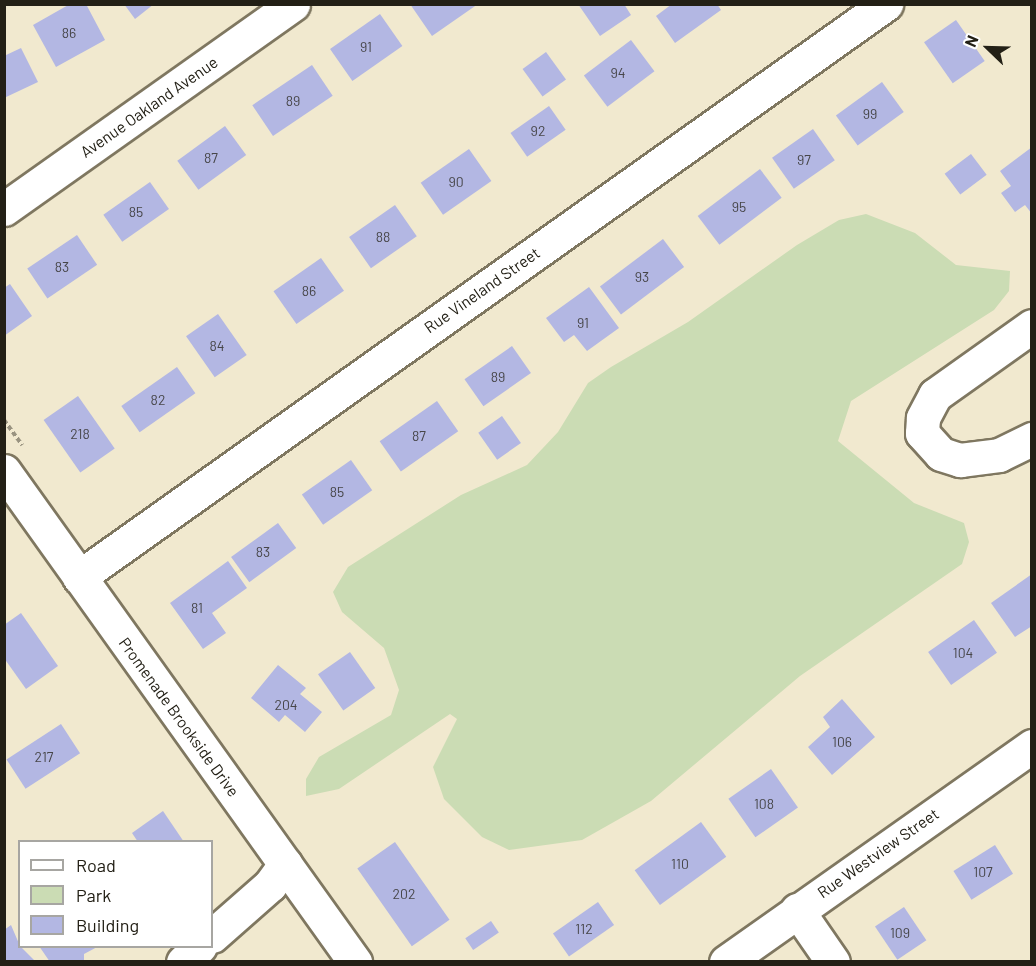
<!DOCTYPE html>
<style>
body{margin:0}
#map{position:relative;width:1036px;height:966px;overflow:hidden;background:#f1e9cf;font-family:Barlow,sans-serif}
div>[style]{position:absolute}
.green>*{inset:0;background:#cbdcb4}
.building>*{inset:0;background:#b3b7e3;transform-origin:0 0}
.path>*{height:4px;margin-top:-2px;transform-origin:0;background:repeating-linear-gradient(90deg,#999380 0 4.5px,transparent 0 7.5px)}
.roads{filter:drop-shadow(2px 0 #7f7760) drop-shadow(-2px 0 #7f7760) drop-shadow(0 2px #7f7760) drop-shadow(0 -2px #7f7760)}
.minor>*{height:33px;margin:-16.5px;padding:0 16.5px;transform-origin:16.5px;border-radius:16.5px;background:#fff}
span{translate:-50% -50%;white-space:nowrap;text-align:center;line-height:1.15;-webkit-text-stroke:5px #fff;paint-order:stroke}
.number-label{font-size:14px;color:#474649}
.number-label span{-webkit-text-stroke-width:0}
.street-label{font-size:16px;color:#232016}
.frame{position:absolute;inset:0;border:6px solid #232016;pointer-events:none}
.legend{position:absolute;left:18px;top:840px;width:195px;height:108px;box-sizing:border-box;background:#fff;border:2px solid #a7a6a2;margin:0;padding:8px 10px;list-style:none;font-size:18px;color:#232016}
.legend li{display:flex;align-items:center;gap:12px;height:30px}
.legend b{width:30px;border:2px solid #a7a6a2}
.north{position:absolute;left:958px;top:18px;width:60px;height:60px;-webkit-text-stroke:4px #fff;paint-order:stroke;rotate:293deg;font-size:16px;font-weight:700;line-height:24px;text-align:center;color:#232016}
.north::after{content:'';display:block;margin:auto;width:21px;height:27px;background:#232016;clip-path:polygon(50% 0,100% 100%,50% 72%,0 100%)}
</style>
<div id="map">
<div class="green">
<div style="clip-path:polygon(866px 214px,915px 233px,956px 265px,1010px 271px,1009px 291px,994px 310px,851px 401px,838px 441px,914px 503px,964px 523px,969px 542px,962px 564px,800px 676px,651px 801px,582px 840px,509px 850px,482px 837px,444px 799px,433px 767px,457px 719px,450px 714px,339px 789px,306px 796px,306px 779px,319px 757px,391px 715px,399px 690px,384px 648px,342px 612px,333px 592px,348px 567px,461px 495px,527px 465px,558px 432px,588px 383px,611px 367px,688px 322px,797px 245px,839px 220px)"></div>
</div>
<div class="building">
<div style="clip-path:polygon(70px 4px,86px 4px,105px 40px,56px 67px,33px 25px)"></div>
<div style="clip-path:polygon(124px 4px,154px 4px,135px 19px)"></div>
<div style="clip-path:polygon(410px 4px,478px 4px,432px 36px)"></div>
<div style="clip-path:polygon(578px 4px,624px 4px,631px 15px,600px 36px)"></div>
<div style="clip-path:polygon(672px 4px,717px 4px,721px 10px,675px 43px,656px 16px)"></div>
<div style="left:380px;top:14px;width:39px;height:61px;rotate:55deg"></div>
<div style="left:956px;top:20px;width:50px;height:39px;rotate:55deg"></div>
<div style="left:631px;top:40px;width:39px;height:59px;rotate:53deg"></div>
<div style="clip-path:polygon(21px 48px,38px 82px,4px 98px,4px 56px)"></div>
<div style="left:546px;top:52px;width:34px;height:29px;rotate:54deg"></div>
<div style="left:312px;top:65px;width:37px;height:72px;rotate:56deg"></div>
<div style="left:882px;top:82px;width:37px;height:57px;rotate:54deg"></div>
<div style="left:549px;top:106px;width:29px;height:47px;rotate:55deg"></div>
<div style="left:225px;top:126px;width:36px;height:59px;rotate:54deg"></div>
<div style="left:813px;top:129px;width:38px;height:50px;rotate:55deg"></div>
<div style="clip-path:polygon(1032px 147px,1032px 214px,1025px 205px,1015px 212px,1001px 193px,1011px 186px,1000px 171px)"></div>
<div style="left:469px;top:149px;width:39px;height:59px;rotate:55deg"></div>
<div style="left:971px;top:154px;width:26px;height:33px;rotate:53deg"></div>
<div style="left:760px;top:169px;width:36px;height:78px;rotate:53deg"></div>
<div style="left:150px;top:182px;width:33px;height:57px;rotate:55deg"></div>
<div style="left:395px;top:205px;width:38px;height:56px;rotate:55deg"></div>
<div style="left:77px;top:235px;width:36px;height:60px;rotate:56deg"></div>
<div style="left:663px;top:239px;width:35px;height:79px;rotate:53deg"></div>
<div style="left:321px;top:258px;width:40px;height:58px;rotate:55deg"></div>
<div style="clip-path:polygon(10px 284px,32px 316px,4px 336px,4px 288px)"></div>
<div style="clip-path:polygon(589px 287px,619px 328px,587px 351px,574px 335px,564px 342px,546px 318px)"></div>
<div style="left:218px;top:314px;width:50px;height:39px;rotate:55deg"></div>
<div style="left:512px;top:346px;width:33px;height:58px;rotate:55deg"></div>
<div style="left:177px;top:367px;width:32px;height:68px;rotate:55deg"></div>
<div style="left:78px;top:396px;width:64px;height:42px;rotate:55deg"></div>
<div style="left:437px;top:401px;width:37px;height:70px;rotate:55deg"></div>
<div style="left:502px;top:416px;width:33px;height:29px;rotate:55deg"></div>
<div style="left:351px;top:460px;width:37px;height:60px;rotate:55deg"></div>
<div style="left:278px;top:523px;width:31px;height:58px;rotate:54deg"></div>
<div style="clip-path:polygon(228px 561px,247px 588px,212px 613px,226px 633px,203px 649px,170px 603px)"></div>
<div style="clip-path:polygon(1032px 574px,1032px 626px,1015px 637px,991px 603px)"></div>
<div style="clip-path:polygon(21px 613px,58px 666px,26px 689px,4px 658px,4px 625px)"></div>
<div style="left:974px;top:620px;width:40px;height:56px;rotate:55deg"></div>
<div style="left:350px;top:652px;width:44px;height:39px;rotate:55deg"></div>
<div style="clip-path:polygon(278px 665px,306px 688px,300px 694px,322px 712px,305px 732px,285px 715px,279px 722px,251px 698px)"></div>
<div style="clip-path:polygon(842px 699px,875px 737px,832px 775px,808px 747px,830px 727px,823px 717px)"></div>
<div style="left:61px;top:724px;width:35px;height:65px;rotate:57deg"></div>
<div style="left:771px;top:769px;width:47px;height:52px;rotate:55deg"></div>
<div style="clip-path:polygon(163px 811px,184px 842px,138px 842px,132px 833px)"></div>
<div style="left:701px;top:822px;width:43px;height:82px;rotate:54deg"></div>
<div style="left:395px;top:842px;width:95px;height:46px;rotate:55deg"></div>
<div style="left:995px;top:845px;width:34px;height:49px;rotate:58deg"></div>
<div style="left:598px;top:902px;width:28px;height:55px;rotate:55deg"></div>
<div style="left:904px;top:907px;width:40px;height:35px;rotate:56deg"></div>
<div style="left:491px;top:921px;width:14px;height:31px;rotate:56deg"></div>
<div style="clip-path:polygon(11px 925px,20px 946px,36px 962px,4px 962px,4px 930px)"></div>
<div style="clip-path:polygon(39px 946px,99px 946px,84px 954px,84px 962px,50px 962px)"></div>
</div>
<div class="path">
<div style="left:4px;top:420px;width:31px;rotate:54deg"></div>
</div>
<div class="roads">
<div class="minor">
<div style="left:4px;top:209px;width:354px;rotate:-35.3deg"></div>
<div style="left:1032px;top:326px;width:119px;rotate:144.6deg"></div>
<div style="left:935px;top:395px;width:26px;rotate:118deg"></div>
<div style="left:923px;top:418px;width:15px;rotate:94deg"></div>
<div style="left:922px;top:433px;width:28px;rotate:48deg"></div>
<div style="left:941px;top:454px;width:20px;rotate:18deg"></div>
<div style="left:960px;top:460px;width:39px;rotate:-7deg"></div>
<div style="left:999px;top:455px;width:37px;rotate:-26deg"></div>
<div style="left:4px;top:471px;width:604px;rotate:54.44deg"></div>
<div style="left:79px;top:577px;width:990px;rotate:-35.38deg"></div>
<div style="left:797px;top:910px;width:63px;rotate:55.3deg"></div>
<div style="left:212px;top:936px;width:77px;rotate:-41.3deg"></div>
<div style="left:270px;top:885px;width:26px;rotate:-54deg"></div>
<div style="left:183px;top:962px;width:23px;rotate:-43deg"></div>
<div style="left:726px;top:962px;width:375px;rotate:-35.2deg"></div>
</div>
</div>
<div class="number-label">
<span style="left:69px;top:33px">86</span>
<span style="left:366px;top:47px">91</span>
<span style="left:618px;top:73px">94</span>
<span style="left:293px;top:101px">89</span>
<span style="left:870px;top:114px">99</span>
<span style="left:538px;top:131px">92</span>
<span style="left:211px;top:158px">87</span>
<span style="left:804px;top:160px">97</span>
<span style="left:456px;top:182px">90</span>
<span style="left:739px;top:207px">95</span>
<span style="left:136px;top:212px">85</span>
<span style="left:383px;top:237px">88</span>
<span style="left:62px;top:267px">83</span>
<span style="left:642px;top:277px">93</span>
<span style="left:309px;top:291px">86</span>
<span style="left:583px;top:323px">91</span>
<span style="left:217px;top:346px">84</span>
<span style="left:498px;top:377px">89</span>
<span style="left:158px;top:400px">82</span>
<span style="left:80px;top:434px">218</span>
<span style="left:419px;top:436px">87</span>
<span style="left:337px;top:492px">85</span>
<span style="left:263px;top:552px">83</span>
<span style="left:197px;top:608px">81</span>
<span style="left:963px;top:653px">104</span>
<span style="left:286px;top:705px">204</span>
<span style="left:842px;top:742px">106</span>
<span style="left:44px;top:757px">217</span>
<span style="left:764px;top:804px">108</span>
<span style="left:680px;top:864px">110</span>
<span style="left:983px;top:872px">107</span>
<span style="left:404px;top:894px">202</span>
<span style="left:584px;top:929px">112</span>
<span style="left:900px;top:933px">109</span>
</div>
<div class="street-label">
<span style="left:149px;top:107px;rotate:-35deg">Avenue Oakland Avenue</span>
<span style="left:482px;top:290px;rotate:-35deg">Rue Vineland Street</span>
<span style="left:179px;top:717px;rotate:54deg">Promenade Brookside Drive</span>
<span style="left:878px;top:853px;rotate:-35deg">Rue Westview Street</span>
</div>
<div class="frame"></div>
<ul class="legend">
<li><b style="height:8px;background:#fff"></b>Road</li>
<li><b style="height:16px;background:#cbdcb4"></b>Park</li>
<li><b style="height:16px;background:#b3b7e3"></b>Building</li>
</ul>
<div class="north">N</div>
</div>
